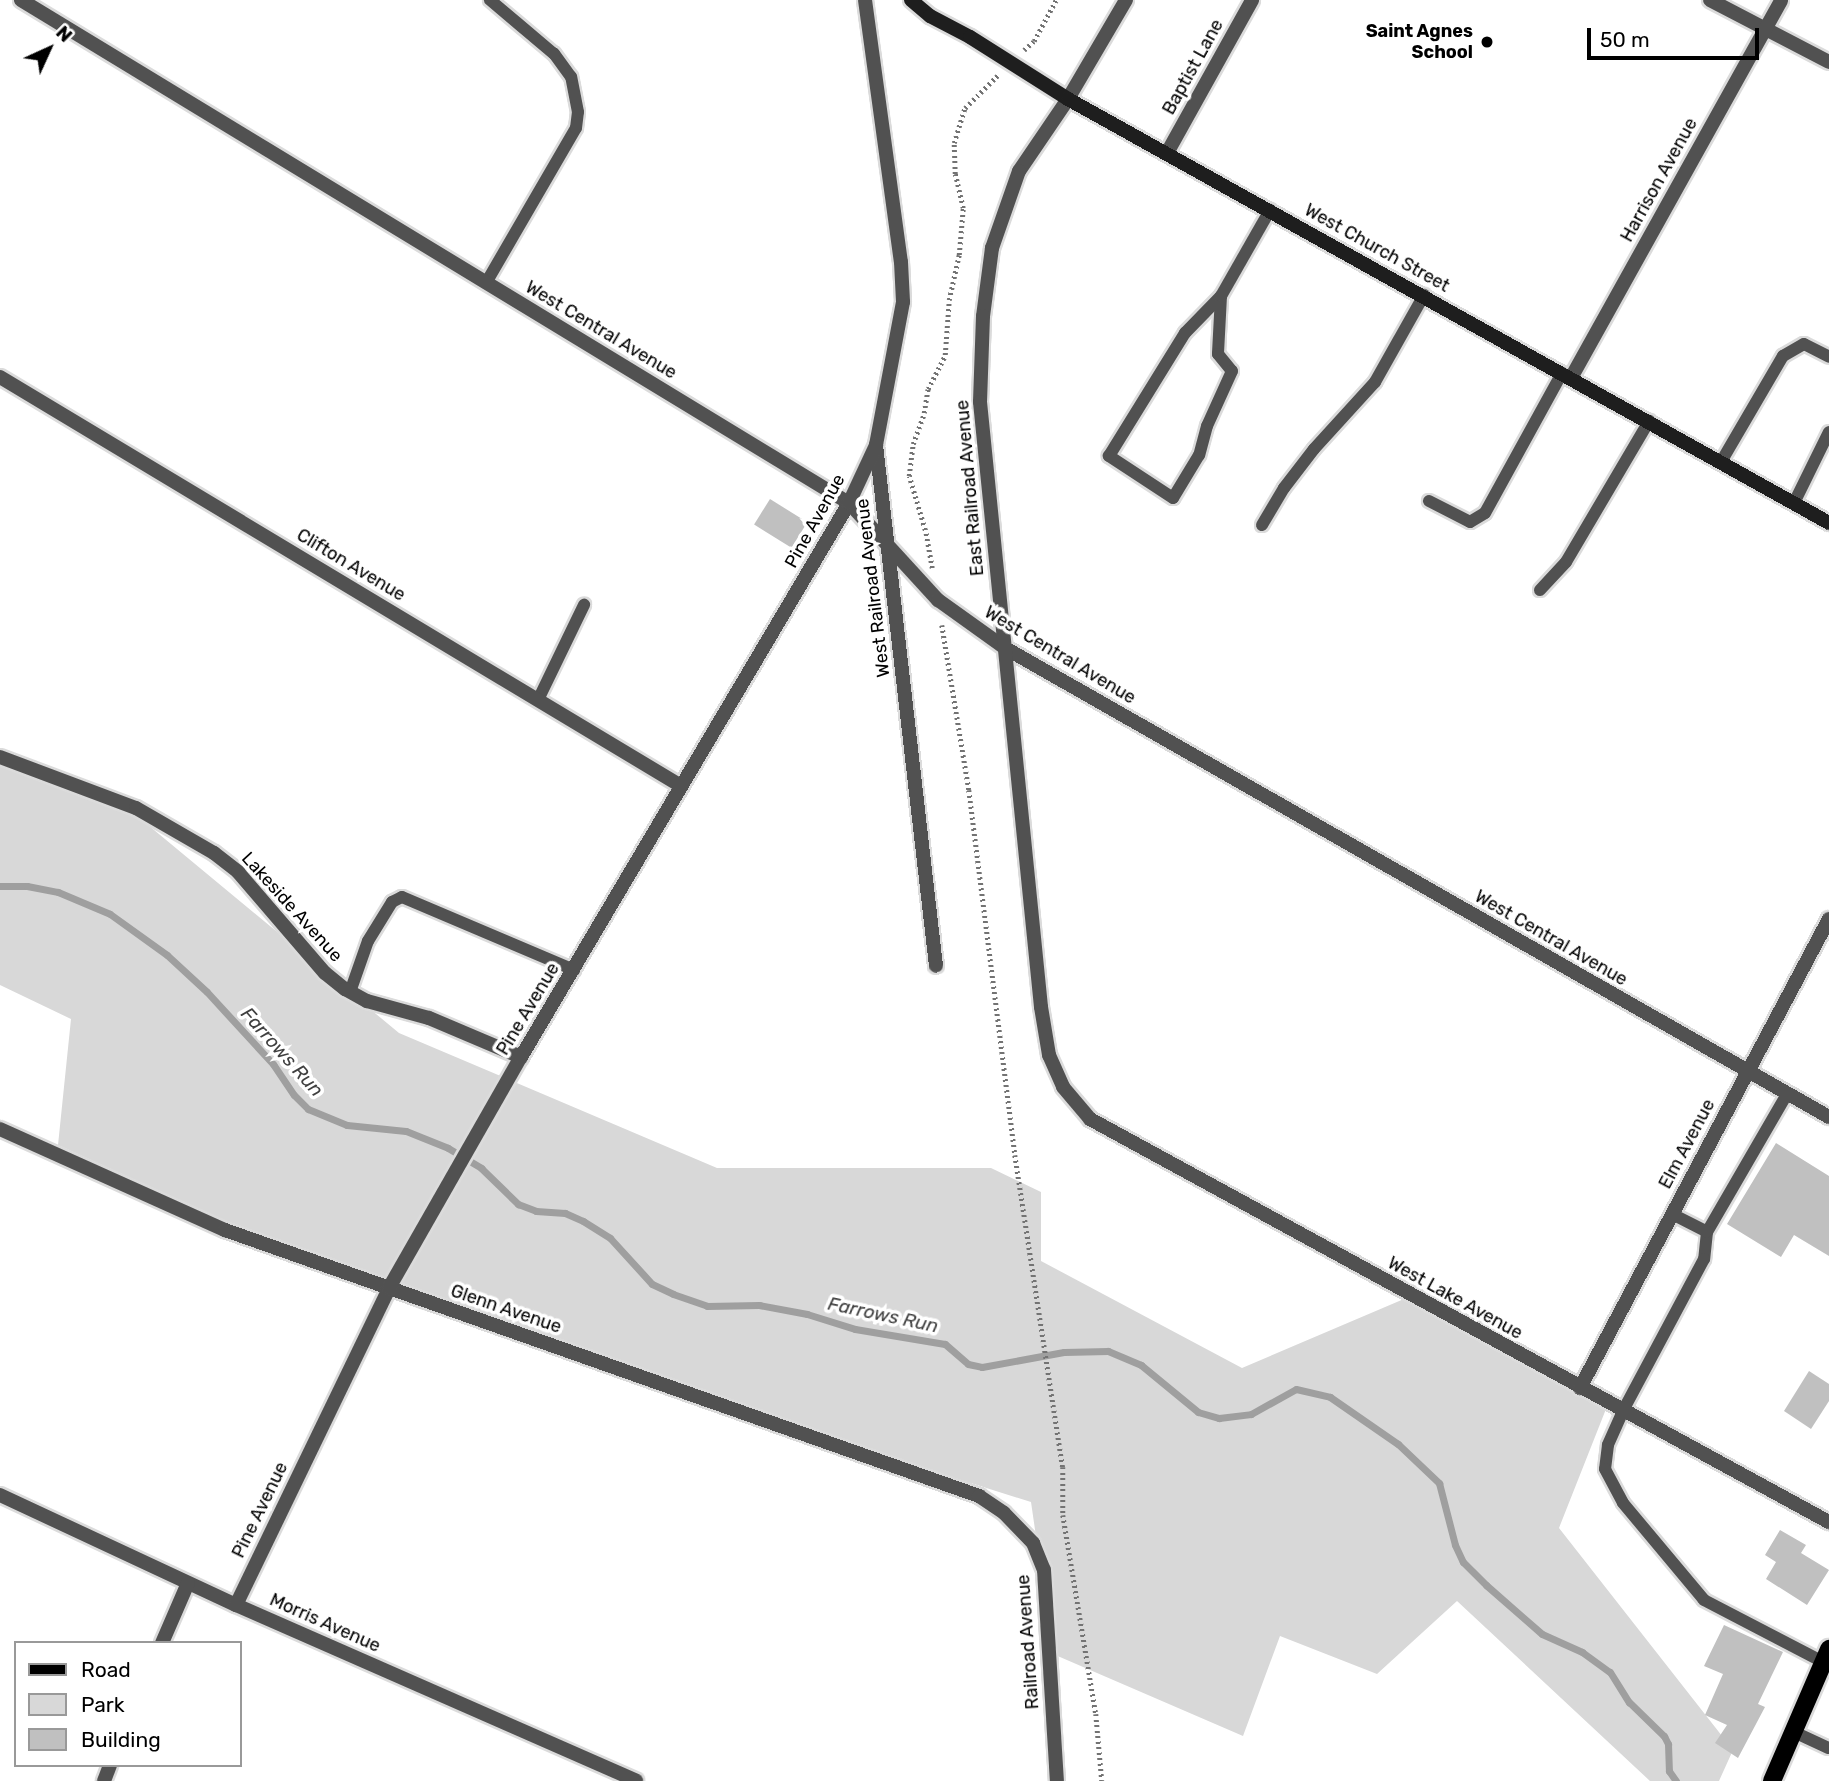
<!DOCTYPE html>
<style>
body{margin:0}
#map{position:relative;width:1829px;height:1781px;overflow:hidden;background:#fff;font-family:Rubik,sans-serif}
div>[style]{position:absolute}
.green>*{inset:0;background:#d8d8d8}
.stream>*{height:7px;margin:-3.5px;padding:0 3.5px;transform-origin:3.5px;border-radius:3.5px;background:#9f9f9f}
.building>*{inset:0;background:#c0c0c0;transform-origin:0 0}
.path>*{height:4.5px;margin-top:-2.25px;transform-origin:0;background:repeating-linear-gradient(90deg,#737373 0 2px,transparent 0 5.5px)}
.roads{filter:drop-shadow(2px 0 #dbdbdb) drop-shadow(-2px 0 #dbdbdb) drop-shadow(0 2px #dbdbdb) drop-shadow(0 -2px #dbdbdb)}
.lane>*{height:12px;margin:-6px;padding:0 6px;transform-origin:6px;border-radius:6px;background:#515151}
.street>*{height:14px;margin:-7px;padding:0 7px;transform-origin:7px;border-radius:7px;background:#515151}
.secondary>*{height:14px;margin:-7px;padding:0 7px;transform-origin:7px;border-radius:7px;background:#1e1e1e}
.primary>*{height:18px;margin:-9px;padding:0 9px;transform-origin:9px;border-radius:9px;background:#000}
.dots>*{width:19px;height:19px;translate:-50% -50%;box-sizing:border-box;border:4px solid #fff;border-radius:50%}
span{translate:-50% -50%;white-space:nowrap;text-align:center;line-height:1.15;-webkit-text-stroke:7px #fff;paint-order:stroke}
.poi-label{font-size:18px;color:#000;font-weight:700}
.right{translate:-100% -50%;text-align:right}
.street-label{font-size:18px;color:#000}
.water-label{font-size:19px;color:#404040;font-style:italic}
.legend{position:absolute;left:14px;top:1641px;width:228px;height:126px;box-sizing:border-box;background:#fff;border:2px solid #999;margin:0;padding:9px 12px;list-style:none;font-size:21px;color:#000}
.legend li{display:flex;align-items:center;gap:14px;height:35px}
.legend b{width:35px;border:2px solid #999}
.north{position:absolute;left:14px;top:14px;width:70px;height:70px;-webkit-text-stroke:5px #fff;paint-order:stroke;rotate:45deg;font-size:19px;font-weight:700;line-height:28px;text-align:center;color:#000}
.north::after{content:'';display:block;margin:auto;width:24px;height:32px;background:#000;clip-path:polygon(50% 0,100% 100%,50% 72%,0 100%)}
.scale{position:absolute;left:1587px;top:28px;width:172px;height:32px;box-sizing:border-box;border:4px solid #000;border-top:0;padding-left:9px;font-size:21px;line-height:24px;white-space:nowrap;color:#000;-webkit-text-stroke:5px #fff;paint-order:stroke}
</style>
<div id="map">
<div class="green">
<div style="clip-path:polygon(0 748px,101px 786px,399px 1033px,717px 1168px,991px 1168px,1041px 1192px,1041px 1261px,1242px 1368px,1411px 1296px,1606px 1409px,1559px 1528px,1733px 1750px,1719px 1781px,1650px 1781px,1457px 1601px,1377px 1674px,1280px 1636px,1243px 1736px,1053px 1654px,1031px 1502px,417px 1308px,58px 1145px,71px 1019px,0 985px)"></div>
</div>
<div class="stream">
<div style="left:0;top:886px;width:27px"></div>
<div style="left:27px;top:886px;width:32px;rotate:11deg"></div>
<div style="left:58px;top:892px;width:56px;rotate:22.9deg"></div>
<div style="left:110px;top:914px;width:70px;rotate:35.7deg"></div>
<div style="left:167px;top:955px;width:54px;rotate:42.8deg"></div>
<div style="left:207px;top:992px;width:98px;rotate:47.5deg"></div>
<div style="left:273px;top:1064px;width:37px;rotate:56deg"></div>
<div style="left:294px;top:1095px;width:20px;rotate:45deg"></div>
<div style="left:308px;top:1109px;width:42px;rotate:22.3deg"></div>
<div style="left:347px;top:1125px;width:59px;rotate:5.8deg"></div>
<div style="left:406px;top:1131px;width:45px;rotate:22deg"></div>
<div style="left:448px;top:1148px;width:39px;rotate:31deg"></div>
<div style="left:481px;top:1168px;width:52px;rotate:44.2deg"></div>
<div style="left:518px;top:1204px;width:19px;rotate:21deg"></div>
<div style="left:536px;top:1211px;width:29px;rotate:4deg"></div>
<div style="left:565px;top:1213px;width:20px;rotate:24deg"></div>
<div style="left:583px;top:1221px;width:32px;rotate:32deg"></div>
<div style="left:610px;top:1238px;width:62px;rotate:47.6deg"></div>
<div style="left:652px;top:1284px;width:23px;rotate:25deg"></div>
<div style="left:673px;top:1294px;width:36px;rotate:19deg"></div>
<div style="left:707px;top:1306px;width:52px;rotate:-1.1deg"></div>
<div style="left:759px;top:1305px;width:49px;rotate:10.6deg"></div>
<div style="left:807px;top:1314px;width:50px;rotate:17.4deg"></div>
<div style="left:855px;top:1329px;width:91px;rotate:9.5deg"></div>
<div style="left:945px;top:1344px;width:30px;rotate:41deg"></div>
<div style="left:968px;top:1364px;width:14px;rotate:12deg"></div>
<div style="left:982px;top:1367px;width:83px;rotate:-10.4deg"></div>
<div style="left:1064px;top:1352px;width:44px;rotate:-1.3deg"></div>
<div style="left:1108px;top:1351px;width:36px;rotate:23deg"></div>
<div style="left:1141px;top:1365px;width:74px;rotate:39.5deg"></div>
<div style="left:1198px;top:1412px;width:22px;rotate:16deg"></div>
<div style="left:1219px;top:1418px;width:32px;rotate:-7deg"></div>
<div style="left:1251px;top:1414px;width:51px;rotate:-29.1deg"></div>
<div style="left:1296px;top:1389px;width:35px;rotate:13deg"></div>
<div style="left:1330px;top:1397px;width:83px;rotate:34.7deg"></div>
<div style="left:1398px;top:1444px;width:57px;rotate:43.6deg"></div>
<div style="left:1439px;top:1483px;width:64px;rotate:75.5deg"></div>
<div style="left:1455px;top:1545px;width:19px;rotate:65deg"></div>
<div style="left:1463px;top:1562px;width:33px;rotate:45deg"></div>
<div style="left:1486px;top:1585px;width:74px;rotate:41.2deg"></div>
<div style="left:1542px;top:1634px;width:44px;rotate:24.2deg"></div>
<div style="left:1582px;top:1652px;width:34px;rotate:36deg"></div>
<div style="left:1610px;top:1672px;width:36px;rotate:58deg"></div>
<div style="left:1629px;top:1702px;width:49px;rotate:44.2deg"></div>
<div style="left:1664px;top:1736px;width:9px;rotate:63deg"></div>
<div style="left:1668px;top:1744px;width:27px;rotate:88deg"></div>
<div style="left:1669px;top:1771px;width:12px;rotate:55deg"></div>
</div>
<div class="building">
<div style="left:770px;top:499px;width:44px;height:30px;rotate:32deg"></div>
<div style="clip-path:polygon(1776px 1143px,1829px 1176px,1829px 1256px,1794px 1235px,1781px 1257px,1727px 1224px)"></div>
<div style="clip-path:polygon(1809px 1371px,1829px 1384px,1829px 1401px,1811px 1429px,1784px 1411px)"></div>
<div style="clip-path:polygon(1780px 1530px,1806px 1545px,1801px 1553px,1829px 1570px,1807px 1605px,1766px 1579px,1776px 1562px,1765px 1555px)"></div>
<div style="clip-path:polygon(1724px 1625px,1783px 1652px,1758px 1704px,1765px 1707px,1738px 1758px,1715px 1743px,1727px 1725px,1705px 1715px,1723px 1674px,1704px 1666px)"></div>
</div>
<div class="path">
<div style="left:1024px;top:50px;width:13px;rotate:-42deg"></div>
<div style="left:1034px;top:41px;width:47px;rotate:-61.8deg"></div>
<div style="left:932px;top:568px;width:39px;rotate:-100deg"></div>
<div style="left:925px;top:530px;width:56px;rotate:-106.5deg"></div>
<div style="left:909px;top:476px;width:32px;rotate:-83deg"></div>
<div style="left:913px;top:444px;width:33px;rotate:-70deg"></div>
<div style="left:924px;top:413px;width:24px;rotate:-81deg"></div>
<div style="left:928px;top:389px;width:38px;rotate:-63deg"></div>
<div style="left:945px;top:355px;width:55px;rotate:-85.8deg"></div>
<div style="left:949px;top:300px;width:46px;rotate:-77.5deg"></div>
<div style="left:959px;top:255px;width:47px;rotate:-85.1deg"></div>
<div style="left:963px;top:208px;width:35px;rotate:-103deg"></div>
<div style="left:955px;top:174px;width:31px;rotate:-92deg"></div>
<div style="left:954px;top:143px;width:37px;rotate:-73deg"></div>
<div style="left:965px;top:108px;width:47px;rotate:-45deg"></div>
<div style="left:942px;top:625px;width:167px;rotate:80.7deg"></div>
<div style="left:969px;top:790px;width:368px;rotate:82.8deg"></div>
<div style="left:1015px;top:1155px;width:316px;rotate:81.3deg"></div>
<div style="left:1063px;top:1467px;width:48px;rotate:90deg"></div>
<div style="left:1063px;top:1515px;width:202px;rotate:80.6deg"></div>
<div style="left:1096px;top:1714px;width:67px;rotate:84.9deg"></div>
</div>
<div class="roads">
<div class="lane">
<div style="left:486px;top:283px;width:179px;rotate:-59.9deg"></div>
<div style="left:576px;top:128px;width:16px;rotate:-83deg"></div>
<div style="left:578px;top:112px;width:36px;rotate:-101deg"></div>
<div style="left:571px;top:77px;width:29px;rotate:-126deg"></div>
<div style="left:554px;top:54px;width:84px;rotate:-139.8deg"></div>
<div style="left:1221px;top:296px;width:58px;rotate:93deg"></div>
<div style="left:1218px;top:354px;width:22px;rotate:51deg"></div>
<div style="left:1232px;top:371px;width:60px;rotate:114.4deg"></div>
<div style="left:1207px;top:426px;width:30px;rotate:105deg"></div>
<div style="left:1199px;top:455px;width:50px;rotate:121.2deg"></div>
<div style="left:1173px;top:498px;width:77px;rotate:-146.7deg"></div>
<div style="left:1109px;top:456px;width:145px;rotate:-58.3deg"></div>
<div style="left:1185px;top:333px;width:52px;rotate:-45.8deg"></div>
<div style="left:1221px;top:296px;width:99px;rotate:-60.3deg"></div>
<div style="left:1721px;top:462px;width:123px;rotate:-59.7deg"></div>
<div style="left:1783px;top:356px;width:24px;rotate:-30deg"></div>
<div style="left:1804px;top:344px;width:28px;rotate:27deg"></div>
<div style="left:1429px;top:501px;width:46px;rotate:27.1deg"></div>
<div style="left:1470px;top:522px;width:17px;rotate:-31deg"></div>
<div style="left:1485px;top:513px;width:160px;rotate:-61.2deg"></div>
<div style="left:1794px;top:503px;width:79px;rotate:-63.8deg"></div>
<div style="left:1262px;top:525px;width:43px;rotate:-59.3deg"></div>
<div style="left:1284px;top:488px;width:49px;rotate:-52.4deg"></div>
<div style="left:1314px;top:449px;width:91px;rotate:-47.7deg"></div>
<div style="left:1375px;top:382px;width:100px;rotate:-60.6deg"></div>
<div style="left:1540px;top:590px;width:38px;rotate:-47deg"></div>
<div style="left:1566px;top:562px;width:164px;rotate:-59.5deg"></div>
<div style="left:538px;top:700px;width:106px;rotate:-64.2deg"></div>
<div style="left:350px;top:992px;width:54px;rotate:-70.6deg"></div>
<div style="left:368px;top:941px;width:46px;rotate:-58.4deg"></div>
<div style="left:392px;top:902px;width:11px;rotate:-27deg"></div>
<div style="left:402px;top:897px;width:187px;rotate:23deg"></div>
<div style="left:1787px;top:1094px;width:160px;rotate:120.1deg"></div>
<div style="left:1707px;top:1232px;width:27px;rotate:96deg"></div>
<div style="left:1704px;top:1259px;width:172px;rotate:118.1deg"></div>
<div style="left:1623px;top:1411px;width:37px;rotate:114deg"></div>
<div style="left:1608px;top:1445px;width:24px;rotate:97deg"></div>
<div style="left:1605px;top:1469px;width:38px;rotate:62deg"></div>
<div style="left:1623px;top:1503px;width:126px;rotate:50.1deg"></div>
<div style="left:1704px;top:1600px;width:134px;rotate:27.5deg"></div>
<div style="left:1672px;top:1214px;width:39px;rotate:27deg"></div>
<div style="left:1794px;top:1732px;width:38px;rotate:25deg"></div>
</div>
<div class="street">
<div style="left:21px;top:0;width:969px;rotate:31.28deg"></div>
<div style="left:849px;top:503px;width:132px;rotate:47.5deg"></div>
<div style="left:938px;top:600px;width:82px;rotate:35.6deg"></div>
<div style="left:1005px;top:648px;width:948px;rotate:29.65deg"></div>
<div style="left:865px;top:0;width:264px;rotate:82.2deg"></div>
<div style="left:901px;top:262px;width:40px;rotate:87.1deg"></div>
<div style="left:903px;top:302px;width:146px;rotate:100.7deg"></div>
<div style="left:876px;top:445px;width:524px;rotate:83.43deg"></div>
<div style="left:1126px;top:0;width:115px;rotate:120.4deg"></div>
<div style="left:1068px;top:99px;width:87px;rotate:124.2deg"></div>
<div style="left:1019px;top:171px;width:82px;rotate:109.3deg"></div>
<div style="left:992px;top:248px;width:69px;rotate:97.5deg"></div>
<div style="left:983px;top:316px;width:86px;rotate:92deg"></div>
<div style="left:980px;top:402px;width:608px;rotate:84.24deg"></div>
<div style="left:1041px;top:1007px;width:49px;rotate:80.5deg"></div>
<div style="left:1049px;top:1055px;width:35px;rotate:66deg"></div>
<div style="left:1063px;top:1087px;width:42px;rotate:49.8deg"></div>
<div style="left:1090px;top:1119px;width:842px;rotate:28.61deg"></div>
<div style="left:1710px;top:0;width:134px;rotate:27.5deg"></div>
<div style="left:1167px;top:153px;width:175px;rotate:-60.9deg"></div>
<div style="left:0;top:377px;width:794px;rotate:30.99deg"></div>
<div style="left:1571px;top:378px;width:432px;rotate:-60.9deg"></div>
<div style="left:0;top:757px;width:145px;rotate:20.6deg"></div>
<div style="left:136px;top:808px;width:90px;rotate:30deg"></div>
<div style="left:214px;top:853px;width:31px;rotate:38deg"></div>
<div style="left:238px;top:872px;width:133px;rotate:49.3deg"></div>
<div style="left:325px;top:973px;width:26px;rotate:39deg"></div>
<div style="left:345px;top:989px;width:25px;rotate:29deg"></div>
<div style="left:367px;top:1001px;width:64px;rotate:15.3deg"></div>
<div style="left:429px;top:1018px;width:100px;rotate:23deg"></div>
<div style="left:0;top:1129px;width:247px;rotate:24.2deg"></div>
<div style="left:225px;top:1230px;width:800px;rotate:19.43deg"></div>
<div style="left:979px;top:1496px;width:30px;rotate:34deg"></div>
<div style="left:1004px;top:1513px;width:42px;rotate:46deg"></div>
<div style="left:1033px;top:1543px;width:29px;rotate:68deg"></div>
<div style="left:1044px;top:1570px;width:211px;rotate:86.5deg"></div>
<div style="left:1580px;top:1388px;width:531px;rotate:-62.04deg"></div>
<div style="left:0;top:1495px;width:260px;rotate:25deg"></div>
<div style="left:236px;top:1605px;width:437px;rotate:23.7deg"></div>
<div style="left:236px;top:1605px;width:352px;rotate:-64.2deg"></div>
<div style="left:389px;top:1288px;width:266px;rotate:-60.3deg"></div>
<div style="left:521px;top:1057px;width:644px;rotate:-59.37deg"></div>
<div style="left:849px;top:503px;width:64px;rotate:-65deg"></div>
<div style="left:162px;top:1643px;width:65px;rotate:-66.6deg"></div>
<div style="left:104px;top:1781px;width:17px;rotate:-69deg"></div>
</div>
<div class="secondary">
<div style="left:911px;top:0;width:25px;rotate:40deg"></div>
<div style="left:930px;top:16px;width:45px;rotate:27.7deg"></div>
<div style="left:970px;top:37px;width:116px;rotate:32.3deg"></div>
<div style="left:1068px;top:99px;width:871px;rotate:29.12deg"></div>
</div>
<div class="primary">
<div style="left:1772px;top:1781px;width:144px;rotate:-66.6deg"></div>
</div>
</div>
<div class="dots">
<div style="left:1487px;top:42px;background:#000"></div>
</div>
<div class="poi-label">
<span class="right" style="left:1473px;top:42px">Saint Agnes<br>School</span>
</div>
<div class="street-label">
<span style="left:1193px;top:67px;rotate:-61deg">Baptist Lane</span>
<span style="left:1659px;top:180px;rotate:-61deg">Harrison Avenue</span>
<span style="left:1377px;top:248px;rotate:29deg">West Church Street</span>
<span style="left:601px;top:330px;rotate:31deg">West Central Avenue</span>
<span style="left:970px;top:488px;rotate:-95deg">East Railroad Avenue</span>
<span style="left:815px;top:521px;rotate:-61deg">Pine Avenue</span>
<span style="left:351px;top:565px;rotate:31deg">Clifton Avenue</span>
<span style="left:873px;top:588px;rotate:-97deg">West Railroad Avenue</span>
<span style="left:1060px;top:655px;rotate:31deg">West Central Avenue</span>
<span style="left:292px;top:907px;rotate:48deg">Lakeside Avenue</span>
<span style="left:1551px;top:938px;rotate:30deg">West Central Avenue</span>
<span style="left:528px;top:1009px;rotate:-59deg">Pine Avenue</span>
<span style="left:1687px;top:1144px;rotate:-62deg">Elm Avenue</span>
<span style="left:1455px;top:1298px;rotate:29deg">West Lake Avenue</span>
<span style="left:506px;top:1309px;rotate:19deg">Glenn Avenue</span>
<span style="left:260px;top:1510px;rotate:-64deg">Pine Avenue</span>
<span style="left:325px;top:1623px;rotate:24deg">Morris Avenue</span>
<span style="left:1028px;top:1642px;rotate:-94deg">Railroad Avenue</span>
</div>
<div class="water-label">
<span style="left:282px;top:1052px;rotate:48deg">Farrows Run</span>
<span style="left:883px;top:1315px;rotate:12deg">Farrows Run</span>
</div>
<ul class="legend">
<li><b style="height:9px;background:#000"></b>Road</li>
<li><b style="height:19px;background:#d8d8d8"></b>Park</li>
<li><b style="height:19px;background:#c0c0c0"></b>Building</li>
</ul>
<div class="north">N</div>
<div class="scale">50 m</div>
</div>
